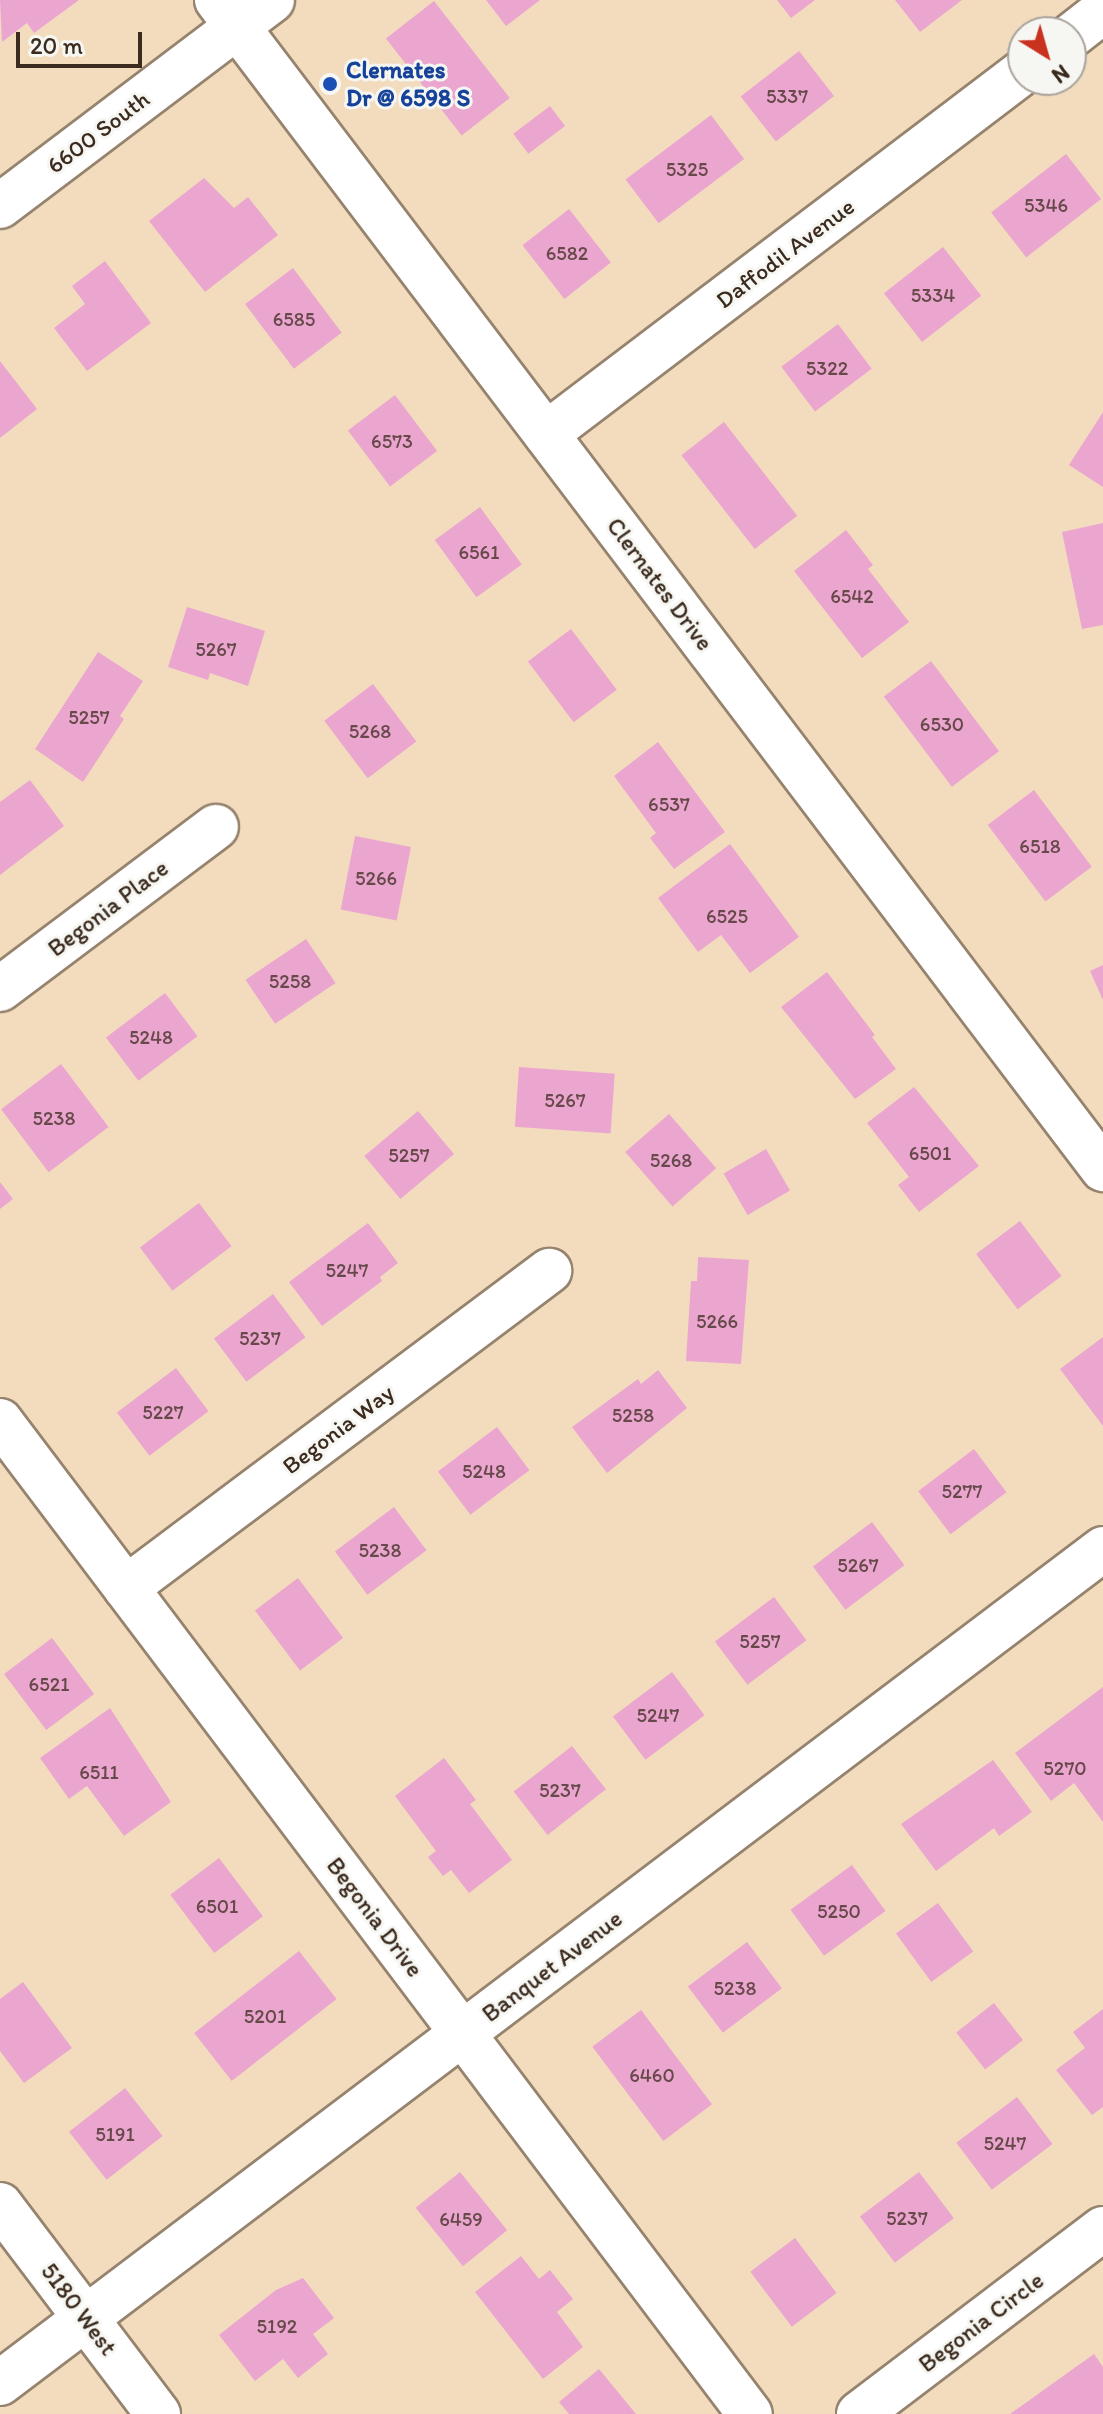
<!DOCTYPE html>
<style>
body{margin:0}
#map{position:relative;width:1103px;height:2414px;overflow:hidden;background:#f2dcbd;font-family:Itim,sans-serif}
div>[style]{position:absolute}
.building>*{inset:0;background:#eba6d0;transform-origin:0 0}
.roads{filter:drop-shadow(2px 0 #96836e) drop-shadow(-2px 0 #96836e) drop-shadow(0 2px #96836e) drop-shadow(0 -2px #96836e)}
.minor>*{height:44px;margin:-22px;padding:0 22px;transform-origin:22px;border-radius:22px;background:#fff}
.dots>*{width:22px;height:22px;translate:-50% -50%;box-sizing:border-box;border:4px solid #f6f6f2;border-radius:50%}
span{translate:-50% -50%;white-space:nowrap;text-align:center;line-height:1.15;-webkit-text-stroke:6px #f6f6f2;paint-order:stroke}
.number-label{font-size:20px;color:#67494a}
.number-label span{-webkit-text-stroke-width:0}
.transit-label{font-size:24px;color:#164399;font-weight:700}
.left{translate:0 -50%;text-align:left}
.street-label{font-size:24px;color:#3b2a1e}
.north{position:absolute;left:1007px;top:16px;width:80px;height:80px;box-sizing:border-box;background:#f6f6f2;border:2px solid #aba49d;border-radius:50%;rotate:143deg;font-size:22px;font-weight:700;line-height:32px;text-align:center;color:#3b2a1e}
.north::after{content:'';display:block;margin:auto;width:28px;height:36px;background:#c8321e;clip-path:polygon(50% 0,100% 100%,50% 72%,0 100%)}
.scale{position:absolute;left:16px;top:32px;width:126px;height:36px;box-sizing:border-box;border:4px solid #3b2a1e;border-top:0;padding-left:10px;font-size:24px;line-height:28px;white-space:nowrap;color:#3b2a1e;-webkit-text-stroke:6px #f6f6f2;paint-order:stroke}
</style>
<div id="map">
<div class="building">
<div style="clip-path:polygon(0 0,79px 0,34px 33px,27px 23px,2px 42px)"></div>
<div style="clip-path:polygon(486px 0,540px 0,506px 26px)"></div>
<div style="clip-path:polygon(777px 0,815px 0,791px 18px)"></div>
<div style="clip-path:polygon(895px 0,962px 0,920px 32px)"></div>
<div style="left:434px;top:1px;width:123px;height:61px;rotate:52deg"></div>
<div style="left:799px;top:51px;width:57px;height:74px;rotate:52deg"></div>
<div style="left:550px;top:106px;width:25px;height:46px;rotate:53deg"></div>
<div style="left:711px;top:115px;width:55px;height:107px;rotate:53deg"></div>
<div style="left:1066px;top:154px;width:57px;height:95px;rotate:52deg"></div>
<div style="clip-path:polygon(204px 178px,234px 208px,248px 197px,278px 235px,205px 292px,149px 221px)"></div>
<div style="left:569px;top:209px;width:68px;height:59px;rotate:52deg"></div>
<div style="left:943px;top:247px;width:62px;height:75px;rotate:52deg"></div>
<div style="clip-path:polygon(105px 261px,151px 323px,87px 371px,54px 328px,85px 304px,72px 286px)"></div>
<div style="left:293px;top:268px;width:81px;height:60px;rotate:53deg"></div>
<div style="left:838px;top:324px;width:56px;height:71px;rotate:53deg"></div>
<div style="clip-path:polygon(0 361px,37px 409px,0 438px)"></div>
<div style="left:395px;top:395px;width:70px;height:59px;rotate:53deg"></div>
<div style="clip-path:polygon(1103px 412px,1103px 487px,1069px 465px)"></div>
<div style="left:724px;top:422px;width:119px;height:54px;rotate:52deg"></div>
<div style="left:480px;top:507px;width:71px;height:56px;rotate:54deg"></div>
<div style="clip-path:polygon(1103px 523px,1103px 625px,1082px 629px,1062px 532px)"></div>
<div style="clip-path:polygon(846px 530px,873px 565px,868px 569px,909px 622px,862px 658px,794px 571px)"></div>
<div style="clip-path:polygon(187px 607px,265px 631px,248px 686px,210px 673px,208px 680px,168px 667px)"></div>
<div style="left:571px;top:629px;width:76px;height:54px;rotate:53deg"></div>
<div style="clip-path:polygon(98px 652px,143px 681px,120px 716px,124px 719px,83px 782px,35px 749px)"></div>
<div style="left:931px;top:661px;width:113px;height:59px;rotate:53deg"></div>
<div style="left:373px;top:684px;width:72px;height:61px;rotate:53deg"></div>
<div style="clip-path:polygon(658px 742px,725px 832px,674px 869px,650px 838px,656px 833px,614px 776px)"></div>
<div style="clip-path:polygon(30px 780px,64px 826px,0 875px,0 802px)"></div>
<div style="left:1034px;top:790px;width:96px;height:58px;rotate:53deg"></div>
<div style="left:355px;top:836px;width:57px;height:75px;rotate:11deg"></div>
<div style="clip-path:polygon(730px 844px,799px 937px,750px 973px,721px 935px,698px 952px,658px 898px)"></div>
<div style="left:306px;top:939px;width:53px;height:73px;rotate:56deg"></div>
<div style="clip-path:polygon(1103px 965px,1103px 1000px,1090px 971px)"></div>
<div style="clip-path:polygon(827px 972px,875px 1035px,872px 1037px,896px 1069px,855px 1099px,781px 1007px)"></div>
<div style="left:165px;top:993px;width:54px;height:74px;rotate:53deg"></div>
<div style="left:61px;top:1064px;width:79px;height:75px;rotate:53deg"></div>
<div style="left:519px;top:1067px;width:96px;height:60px;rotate:4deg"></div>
<div style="clip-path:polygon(914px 1087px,979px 1166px,919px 1212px,898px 1185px,909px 1177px,867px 1123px)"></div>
<div style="left:418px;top:1111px;width:56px;height:70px;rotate:50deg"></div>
<div style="left:669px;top:1114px;width:72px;height:58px;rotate:49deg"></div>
<div style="left:766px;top:1149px;width:48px;height:49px;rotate:60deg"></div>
<div style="clip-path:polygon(0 1182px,13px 1199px,0 1209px)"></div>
<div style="left:199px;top:1203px;width:54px;height:74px;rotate:53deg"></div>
<div style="left:1020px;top:1221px;width:69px;height:55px;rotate:53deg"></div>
<div style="clip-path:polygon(368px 1223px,398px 1263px,380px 1277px,382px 1281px,322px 1326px,289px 1282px)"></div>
<div style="clip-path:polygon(698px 1257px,749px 1260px,741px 1364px,686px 1361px,691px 1281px,697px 1281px)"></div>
<div style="left:273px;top:1294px;width:54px;height:74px;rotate:53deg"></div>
<div style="clip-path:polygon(1103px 1337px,1103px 1426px,1060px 1369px)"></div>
<div style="left:176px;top:1368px;width:54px;height:74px;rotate:53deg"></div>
<div style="clip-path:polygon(658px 1370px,687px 1408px,607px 1473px,572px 1427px,638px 1379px,641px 1384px)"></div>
<div style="left:497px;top:1427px;width:54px;height:74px;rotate:53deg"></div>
<div style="left:974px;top:1449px;width:54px;height:70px;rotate:53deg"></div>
<div style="left:394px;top:1507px;width:54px;height:74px;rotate:53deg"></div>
<div style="left:872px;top:1522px;width:54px;height:74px;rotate:53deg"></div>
<div style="left:298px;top:1578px;width:75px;height:54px;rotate:53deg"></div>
<div style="left:774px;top:1597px;width:54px;height:74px;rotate:53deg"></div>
<div style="left:52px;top:1638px;width:70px;height:60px;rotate:53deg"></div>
<div style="left:672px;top:1672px;width:54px;height:74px;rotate:53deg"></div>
<div style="clip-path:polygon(1103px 1687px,1103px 1822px,1074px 1783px,1051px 1801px,1015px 1753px)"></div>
<div style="clip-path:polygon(110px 1708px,171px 1802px,124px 1836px,87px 1786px,69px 1799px,40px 1758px)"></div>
<div style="left:572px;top:1746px;width:55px;height:74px;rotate:52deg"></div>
<div style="clip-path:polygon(444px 1758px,476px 1800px,470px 1804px,512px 1860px,469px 1893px,451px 1870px,443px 1876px,428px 1857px,436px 1851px,395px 1796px)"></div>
<div style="clip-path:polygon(993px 1760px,1032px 1812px,999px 1836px,994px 1828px,936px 1871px,901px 1824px)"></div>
<div style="left:219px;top:1858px;width:73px;height:61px;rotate:53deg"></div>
<div style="left:852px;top:1865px;width:57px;height:76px;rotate:54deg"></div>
<div style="left:938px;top:1903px;width:60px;height:52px;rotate:54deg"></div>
<div style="left:747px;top:1942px;width:58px;height:74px;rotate:53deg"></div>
<div style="left:299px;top:1951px;width:61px;height:133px;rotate:52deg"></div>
<div style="clip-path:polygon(23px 1982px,72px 2048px,24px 2083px,0 2051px,0 1999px)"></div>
<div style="left:994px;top:2003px;width:47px;height:48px;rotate:52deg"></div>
<div style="clip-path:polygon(1103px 2009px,1103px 2107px,1092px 2115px,1056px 2070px,1085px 2048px,1073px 2032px)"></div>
<div style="left:641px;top:2010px;width:118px;height:61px;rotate:53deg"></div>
<div style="left:125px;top:2088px;width:61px;height:71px;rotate:52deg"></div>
<div style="left:1017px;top:2097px;width:59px;height:76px;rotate:53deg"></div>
<div style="left:460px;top:2172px;width:75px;height:57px;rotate:51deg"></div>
<div style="left:919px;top:2172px;width:58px;height:74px;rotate:53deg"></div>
<div style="left:795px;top:2238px;width:69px;height:56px;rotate:53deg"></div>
<div style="clip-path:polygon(521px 2256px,539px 2279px,550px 2270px,573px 2299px,557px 2312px,583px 2347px,543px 2379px,475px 2292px)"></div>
<div style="clip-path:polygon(303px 2278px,334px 2318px,313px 2334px,328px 2354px,298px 2378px,283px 2359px,255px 2381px,219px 2335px,276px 2290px)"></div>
<div style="clip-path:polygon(1094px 2354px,1103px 2367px,1103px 2414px,1010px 2414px)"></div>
<div style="clip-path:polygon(599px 2369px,636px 2414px,569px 2414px,559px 2402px)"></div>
</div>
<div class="roads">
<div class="minor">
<div style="left:217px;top:0;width:1467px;rotate:52.84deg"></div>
<div style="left:1071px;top:36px;width:41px;rotate:-38deg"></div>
<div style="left:0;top:206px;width:341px;rotate:-37.1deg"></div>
<div style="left:546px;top:434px;width:599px;rotate:-37.2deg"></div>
<div style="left:0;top:989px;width:270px;rotate:-36.9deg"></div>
<div style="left:0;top:1421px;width:1244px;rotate:52.94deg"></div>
<div style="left:126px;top:1588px;width:529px;rotate:-36.85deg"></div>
<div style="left:0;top:2205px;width:262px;rotate:52.9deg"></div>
<div style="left:0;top:2383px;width:1383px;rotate:-37.09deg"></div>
<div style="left:859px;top:2414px;width:306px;rotate:-37.2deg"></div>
</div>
</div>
<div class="dots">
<div style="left:330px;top:84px;background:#1a4fb4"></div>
</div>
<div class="number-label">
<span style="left:787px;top:96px">5337</span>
<span style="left:687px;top:169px">5325</span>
<span style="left:1046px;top:205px">5346</span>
<span style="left:567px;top:253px">6582</span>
<span style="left:933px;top:295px">5334</span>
<span style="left:294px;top:319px">6585</span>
<span style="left:827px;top:368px">5322</span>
<span style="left:392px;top:441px">6573</span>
<span style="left:479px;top:552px">6561</span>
<span style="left:852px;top:596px">6542</span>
<span style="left:216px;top:649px">5267</span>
<span style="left:89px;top:717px">5257</span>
<span style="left:942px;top:724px">6530</span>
<span style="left:370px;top:731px">5268</span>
<span style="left:669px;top:804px">6537</span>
<span style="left:1040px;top:846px">6518</span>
<span style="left:376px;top:878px">5266</span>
<span style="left:727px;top:916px">6525</span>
<span style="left:290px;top:981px">5258</span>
<span style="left:151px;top:1037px">5248</span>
<span style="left:565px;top:1100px">5267</span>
<span style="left:54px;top:1118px">5238</span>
<span style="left:930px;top:1153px">6501</span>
<span style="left:409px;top:1155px">5257</span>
<span style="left:671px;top:1160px">5268</span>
<span style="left:347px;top:1270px">5247</span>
<span style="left:717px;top:1321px">5266</span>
<span style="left:260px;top:1338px">5237</span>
<span style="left:163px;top:1412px">5227</span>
<span style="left:633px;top:1415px">5258</span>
<span style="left:484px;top:1471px">5248</span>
<span style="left:962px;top:1491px">5277</span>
<span style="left:380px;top:1550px">5238</span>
<span style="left:858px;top:1565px">5267</span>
<span style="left:760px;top:1641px">5257</span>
<span style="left:49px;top:1684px">6521</span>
<span style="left:658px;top:1715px">5247</span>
<span style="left:1065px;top:1768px">5270</span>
<span style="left:99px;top:1772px">6511</span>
<span style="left:560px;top:1790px">5237</span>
<span style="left:217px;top:1906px">6501</span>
<span style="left:839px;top:1911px">5250</span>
<span style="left:735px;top:1988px">5238</span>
<span style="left:265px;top:2016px">5201</span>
<span style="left:652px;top:2075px">6460</span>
<span style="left:115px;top:2134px">5191</span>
<span style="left:1005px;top:2143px">5247</span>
<span style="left:907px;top:2218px">5237</span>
<span style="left:461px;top:2219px">6459</span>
<span style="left:277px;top:2326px">5192</span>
</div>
<div class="transit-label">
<span class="left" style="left:346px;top:84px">Clernates<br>Dr @ 6598 S</span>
</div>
<div class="street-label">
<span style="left:98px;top:132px;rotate:-37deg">6600 South</span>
<span style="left:785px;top:253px;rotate:-37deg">Daffodil Avenue</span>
<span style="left:660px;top:584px;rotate:53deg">Clernates Drive</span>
<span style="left:108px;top:908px;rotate:-37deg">Begonia Place</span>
<span style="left:338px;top:1429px;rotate:-37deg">Begonia Way</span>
<span style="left:375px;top:1917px;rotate:53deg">Begonia Drive</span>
<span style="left:552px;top:1966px;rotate:-37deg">Banquet Avenue</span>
<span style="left:79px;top:2309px;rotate:53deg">5180 West</span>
<span style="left:981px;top:2322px;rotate:-37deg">Begonia Circle</span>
</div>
<div class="north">N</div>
<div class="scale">20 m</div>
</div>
